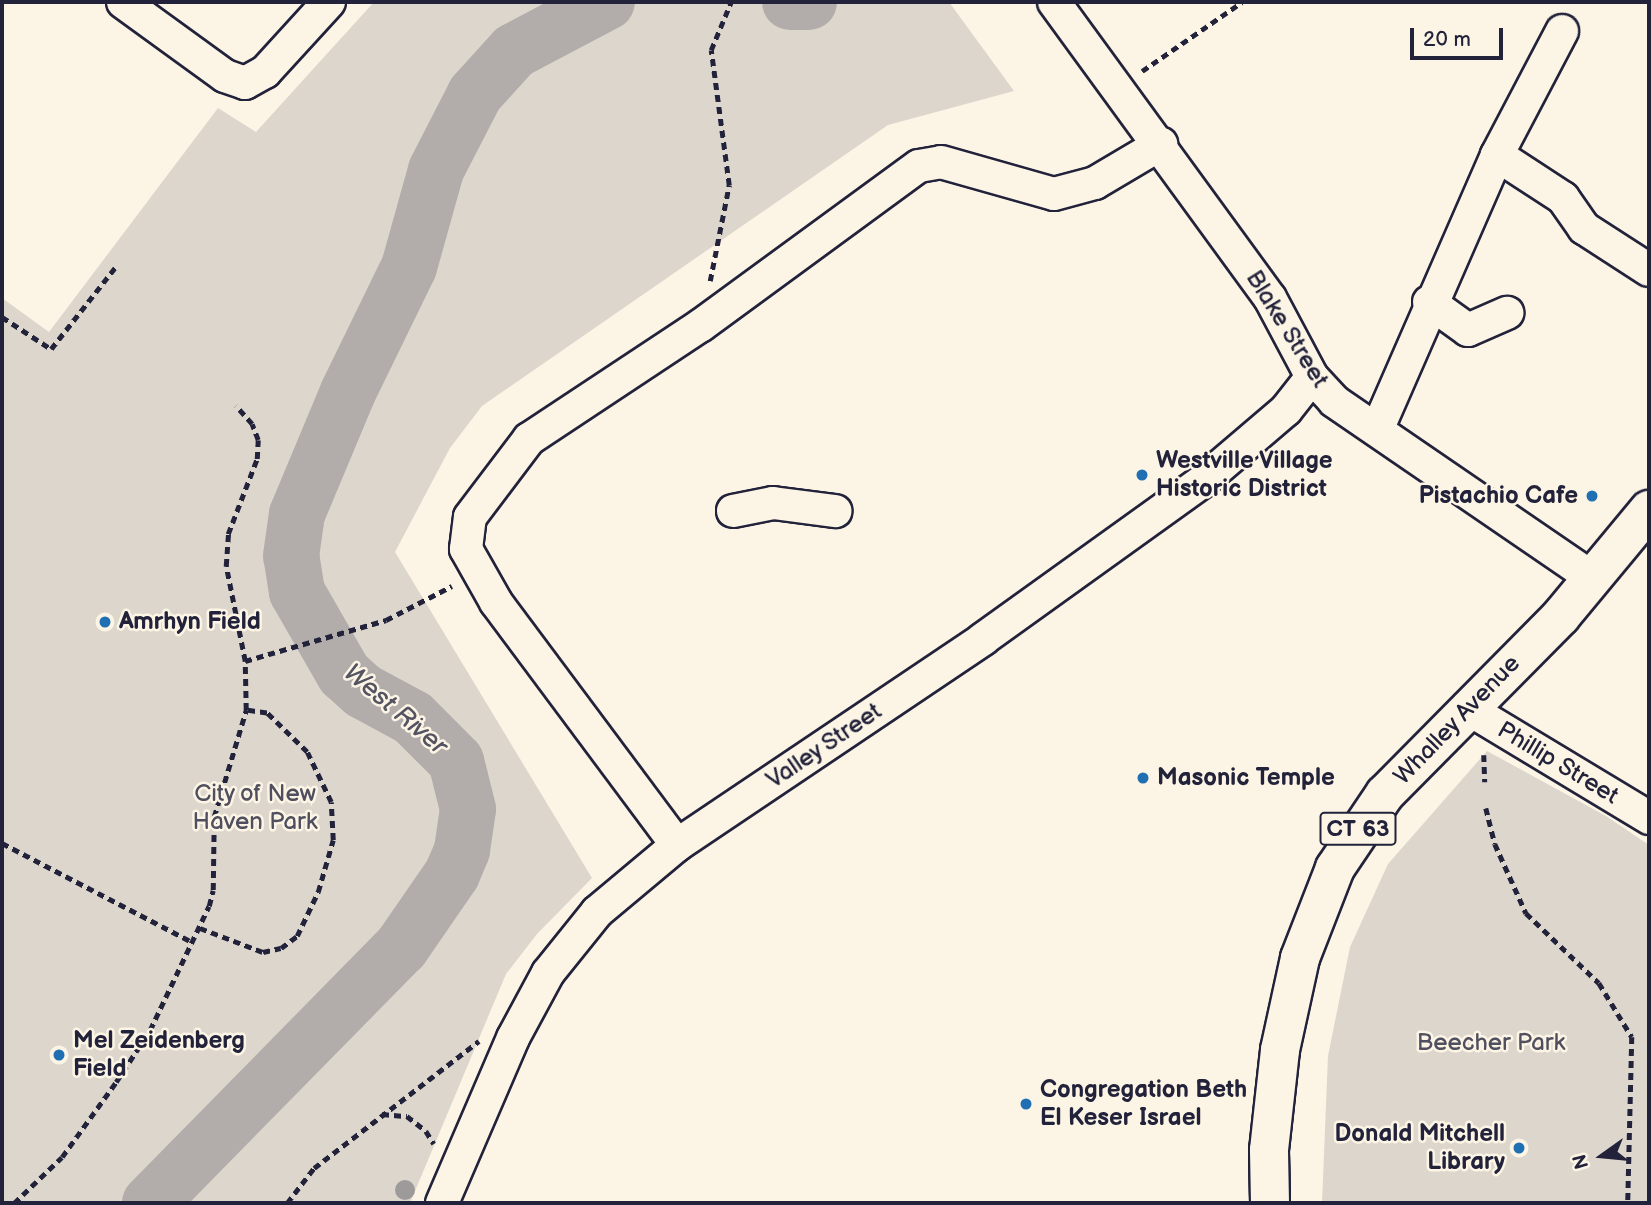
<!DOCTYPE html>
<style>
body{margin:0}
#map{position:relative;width:1651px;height:1205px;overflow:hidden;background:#fcf5e5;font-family:"Balsamiq Sans",sans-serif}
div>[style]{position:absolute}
.green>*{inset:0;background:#dcd6cc}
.river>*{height:56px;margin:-28px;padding:0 28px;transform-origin:28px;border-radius:28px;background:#b2adab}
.path>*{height:4.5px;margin-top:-2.25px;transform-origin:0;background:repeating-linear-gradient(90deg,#22223b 0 7px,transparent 0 12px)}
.roads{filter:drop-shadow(2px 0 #22223b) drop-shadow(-2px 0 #22223b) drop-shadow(0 2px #22223b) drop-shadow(0 -2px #22223b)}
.minor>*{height:32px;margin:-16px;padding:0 16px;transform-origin:16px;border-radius:16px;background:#fcf5e5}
.major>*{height:38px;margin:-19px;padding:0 19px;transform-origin:19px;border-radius:19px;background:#fcf5e5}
.trees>*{width:20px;height:20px;margin:-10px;border-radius:50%;background:#9d9a9b}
.dots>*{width:19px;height:19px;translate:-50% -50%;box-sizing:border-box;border:4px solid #fcf5e5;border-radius:50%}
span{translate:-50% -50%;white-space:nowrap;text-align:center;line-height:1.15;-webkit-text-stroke:5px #fcf5e5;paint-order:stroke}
.shield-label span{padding:2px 5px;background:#fcf5e5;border:2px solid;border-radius:5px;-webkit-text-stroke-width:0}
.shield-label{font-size:23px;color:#22223b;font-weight:700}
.street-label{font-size:24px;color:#22223b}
.poi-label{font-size:24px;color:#22223b;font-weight:700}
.left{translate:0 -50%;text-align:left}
.right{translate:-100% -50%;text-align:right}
.park-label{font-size:24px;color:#504f5f}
.water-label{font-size:26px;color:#545362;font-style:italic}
.frame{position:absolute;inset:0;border:4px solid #22223b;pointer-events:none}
.north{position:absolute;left:1567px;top:1121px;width:70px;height:70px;-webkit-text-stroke:5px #fcf5e5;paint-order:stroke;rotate:255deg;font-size:19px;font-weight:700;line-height:28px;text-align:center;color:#22223b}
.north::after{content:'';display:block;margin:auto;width:24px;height:32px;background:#22223b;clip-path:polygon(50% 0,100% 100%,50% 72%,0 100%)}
.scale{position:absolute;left:1410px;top:28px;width:93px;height:32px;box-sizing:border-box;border:4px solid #22223b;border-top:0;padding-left:9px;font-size:21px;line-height:24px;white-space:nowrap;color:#22223b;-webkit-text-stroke:5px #fcf5e5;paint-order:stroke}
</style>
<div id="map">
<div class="green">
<div style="clip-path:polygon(374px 2px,949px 2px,1014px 91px,888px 125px,482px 406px,450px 448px,395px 552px,592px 878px,537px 934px,506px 974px,410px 1203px,2px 1203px,2px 298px,49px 332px,218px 108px,256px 132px)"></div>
<div style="clip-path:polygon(1487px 751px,1606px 816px,1649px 845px,1649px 1203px,1322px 1203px,1328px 1056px,1350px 947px,1388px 864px)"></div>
</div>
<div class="river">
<div style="left:790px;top:2px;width:19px"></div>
<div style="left:150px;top:1203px;width:358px;rotate:-45.5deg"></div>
<div style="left:401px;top:948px;width:90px;rotate:-55.4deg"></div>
<div style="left:452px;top:874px;width:26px;rotate:-67deg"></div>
<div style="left:462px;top:850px;width:41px;rotate:-81.7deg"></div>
<div style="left:468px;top:809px;width:49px;rotate:-104deg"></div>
<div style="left:456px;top:761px;width:61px;rotate:-135deg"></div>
<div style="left:413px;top:718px;width:57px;rotate:-151.6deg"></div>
<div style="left:363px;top:691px;width:25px;rotate:-138deg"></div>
<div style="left:344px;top:674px;width:95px;rotate:-119.8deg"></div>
<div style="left:297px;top:592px;width:36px;rotate:-99deg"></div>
<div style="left:291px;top:556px;width:42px;rotate:-81.9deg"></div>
<div style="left:297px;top:514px;width:132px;rotate:-67.3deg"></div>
<div style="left:348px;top:392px;width:139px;rotate:-64deg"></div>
<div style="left:409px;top:267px;width:101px;rotate:-74.4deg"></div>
<div style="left:436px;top:170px;width:85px;rotate:-62.8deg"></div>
<div style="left:475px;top:94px;width:58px;rotate:-47.8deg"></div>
<div style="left:514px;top:51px;width:105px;rotate:-27.8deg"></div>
</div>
<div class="path">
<div style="left:1142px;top:71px;width:121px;rotate:-34.6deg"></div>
<div style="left:710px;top:281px;width:98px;rotate:-78.8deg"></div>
<div style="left:729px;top:185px;width:136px;rotate:-97.6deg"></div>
<div style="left:711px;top:50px;width:52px;rotate:-67.4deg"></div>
<div style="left:2px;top:317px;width:59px;rotate:33.1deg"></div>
<div style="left:51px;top:349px;width:107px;rotate:-51.8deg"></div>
<div style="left:245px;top:661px;width:147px;rotate:-16.2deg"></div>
<div style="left:386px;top:620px;width:74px;rotate:-27.3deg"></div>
<div style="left:1484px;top:755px;width:27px;rotate:88deg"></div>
<div style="left:1486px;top:808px;width:37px;rotate:76deg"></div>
<div style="left:1495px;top:844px;width:76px;rotate:65.8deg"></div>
<div style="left:1526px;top:913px;width:101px;rotate:43.8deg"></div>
<div style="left:1599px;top:983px;width:63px;rotate:58.6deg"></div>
<div style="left:1632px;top:1037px;width:166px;rotate:91.4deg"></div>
<div style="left:2px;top:843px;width:216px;rotate:27.5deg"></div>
<div style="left:200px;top:928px;width:67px;rotate:20.9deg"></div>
<div style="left:263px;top:952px;width:18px;rotate:-13deg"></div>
<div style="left:281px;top:948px;width:20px;rotate:-37deg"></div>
<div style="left:297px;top:936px;width:49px;rotate:-64.5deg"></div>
<div style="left:318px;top:892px;width:54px;rotate:-73.9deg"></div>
<div style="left:333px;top:840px;width:38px;rotate:-93deg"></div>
<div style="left:331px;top:802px;width:55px;rotate:-115.6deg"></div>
<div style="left:307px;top:752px;width:56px;rotate:-135.7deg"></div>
<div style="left:267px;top:713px;width:21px;rotate:-172deg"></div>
<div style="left:382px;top:1114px;width:25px;rotate:5deg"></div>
<div style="left:407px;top:1116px;width:24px;rotate:38deg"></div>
<div style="left:426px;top:1131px;width:15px;rotate:58deg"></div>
<div style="left:14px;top:1203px;width:66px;rotate:-43.8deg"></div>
<div style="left:62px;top:1157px;width:92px;rotate:-54.2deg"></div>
<div style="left:116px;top:1082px;width:62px;rotate:-56.8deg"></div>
<div style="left:150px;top:1030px;width:137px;rotate:-64.6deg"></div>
<div style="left:209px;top:906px;width:16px;rotate:-76deg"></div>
<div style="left:213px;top:890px;width:73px;rotate:-89.2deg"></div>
<div style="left:214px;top:817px;width:112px;rotate:-73.3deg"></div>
<div style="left:246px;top:710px;width:49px;rotate:-91.2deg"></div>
<div style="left:245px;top:661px;width:97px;rotate:-101.3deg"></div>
<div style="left:226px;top:566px;width:32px;rotate:-86deg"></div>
<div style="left:228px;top:534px;width:80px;rotate:-68.9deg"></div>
<div style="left:257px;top:459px;width:19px;rotate:-87deg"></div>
<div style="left:258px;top:440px;width:17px;rotate:-111deg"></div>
<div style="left:252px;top:424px;width:24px;rotate:-132deg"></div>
<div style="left:287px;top:1203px;width:44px;rotate:-52.4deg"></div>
<div style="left:314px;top:1168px;width:208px;rotate:-37.6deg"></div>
</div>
<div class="roads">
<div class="minor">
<div style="left:123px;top:2px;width:126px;rotate:36deg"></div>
<div style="left:225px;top:76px;width:21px;rotate:19deg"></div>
<div style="left:245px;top:83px;width:23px;rotate:-29deg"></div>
<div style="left:265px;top:72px;width:95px;rotate:-47.6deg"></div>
<div style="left:1054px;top:2px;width:366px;rotate:53.9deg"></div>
<div style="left:1270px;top:298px;width:89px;rotate:62deg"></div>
<div style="left:1312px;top:377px;width:33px;rotate:47deg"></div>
<div style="left:1334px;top:401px;width:315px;rotate:34.4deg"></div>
<div style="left:1497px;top:155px;width:140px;rotate:-62.3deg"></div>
<div style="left:1429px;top:302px;width:48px;rotate:35.7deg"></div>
<div style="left:1468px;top:330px;width:43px;rotate:-23.6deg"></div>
<div style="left:1377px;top:430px;width:300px;rotate:-66.4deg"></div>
<div style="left:1497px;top:155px;width:79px;rotate:33.1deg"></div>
<div style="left:1563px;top:198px;width:37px;rotate:55deg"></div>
<div style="left:1584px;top:228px;width:77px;rotate:32.9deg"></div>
<div style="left:733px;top:511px;width:41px;rotate:-11.3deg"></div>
<div style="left:773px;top:503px;width:63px;rotate:7.4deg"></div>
<div style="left:1467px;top:708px;width:213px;rotate:31.1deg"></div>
<div style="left:677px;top:845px;width:303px;rotate:-126.7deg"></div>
<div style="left:496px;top:602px;width:61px;rotate:-119.5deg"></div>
<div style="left:466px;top:549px;width:32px;rotate:-83deg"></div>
<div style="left:470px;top:517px;width:98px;rotate:-52.9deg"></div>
<div style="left:529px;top:439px;width:205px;rotate:-33.5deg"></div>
<div style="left:700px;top:326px;width:271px;rotate:-36.2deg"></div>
<div style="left:919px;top:166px;width:22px;rotate:-10deg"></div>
<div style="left:941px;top:162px;width:117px;rotate:15.8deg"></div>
<div style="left:1054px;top:194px;width:42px;rotate:-15deg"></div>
<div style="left:1095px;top:183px;width:77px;rotate:-30.6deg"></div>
<div style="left:442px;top:1203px;width:180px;rotate:-66.7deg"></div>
<div style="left:513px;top:1038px;width:74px;rotate:-61.7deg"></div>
<div style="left:548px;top:973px;width:78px;rotate:-51.2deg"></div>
<div style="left:597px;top:912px;width:104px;rotate:-39.9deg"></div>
<div style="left:677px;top:845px;width:369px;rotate:-33.9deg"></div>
<div style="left:983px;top:639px;width:272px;rotate:-35.7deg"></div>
<div style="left:1204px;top:480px;width:108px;rotate:-40.5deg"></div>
<div style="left:1286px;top:410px;width:42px;rotate:-51.8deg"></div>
</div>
<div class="major">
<div style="left:1270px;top:1203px;width:53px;rotate:-91.1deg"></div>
<div style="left:1269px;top:1150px;width:101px;rotate:-83.7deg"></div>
<div style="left:1280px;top:1050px;width:94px;rotate:-77.7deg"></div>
<div style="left:1300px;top:958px;width:97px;rotate:-68.7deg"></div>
<div style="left:1335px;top:868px;width:89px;rotate:-56deg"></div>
<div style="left:1385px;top:794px;width:250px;rotate:-45.3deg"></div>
<div style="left:1561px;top:616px;width:138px;rotate:-50.3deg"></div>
</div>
</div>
<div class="trees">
<div style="left:405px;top:1190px"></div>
</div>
<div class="dots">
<div style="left:1142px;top:475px;background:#1f6fb2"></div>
<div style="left:1592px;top:496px;background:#1f6fb2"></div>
<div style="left:105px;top:622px;background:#1f6fb2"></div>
<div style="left:1143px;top:778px;background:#1f6fb2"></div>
<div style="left:59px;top:1055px;background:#1f6fb2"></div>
<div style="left:1026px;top:1104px;background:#1f6fb2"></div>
<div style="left:1519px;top:1148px;background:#1f6fb2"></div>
</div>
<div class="shield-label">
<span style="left:1358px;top:829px">CT 63</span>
</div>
<div class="street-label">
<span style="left:1287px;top:329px;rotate:58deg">Blake Street</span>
<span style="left:1457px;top:720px;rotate:-46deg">Whalley Avenue</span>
<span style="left:824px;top:746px;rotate:-34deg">Valley Street</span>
<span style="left:1558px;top:763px;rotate:31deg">Phillip Street</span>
</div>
<div class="poi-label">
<span class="left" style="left:1156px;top:475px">Westville Village<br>Historic District</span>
<span class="right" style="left:1578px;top:496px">Pistachio Cafe</span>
<span class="left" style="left:119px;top:622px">Amrhyn Field</span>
<span class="left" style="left:1157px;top:778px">Masonic Temple</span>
<span class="left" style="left:73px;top:1055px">Mel Zeidenberg<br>Field</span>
<span class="left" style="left:1040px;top:1104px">Congregation Beth<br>El Keser Israel</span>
<span class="right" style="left:1505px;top:1148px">Donald Mitchell<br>Library</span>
</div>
<div class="park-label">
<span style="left:255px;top:808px">City of New<br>Haven Park</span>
<span style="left:1491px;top:1043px">Beecher Park</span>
</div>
<div class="water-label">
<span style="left:395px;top:710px;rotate:40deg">West River</span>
</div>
<div class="frame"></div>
<div class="north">N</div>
<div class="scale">20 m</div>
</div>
